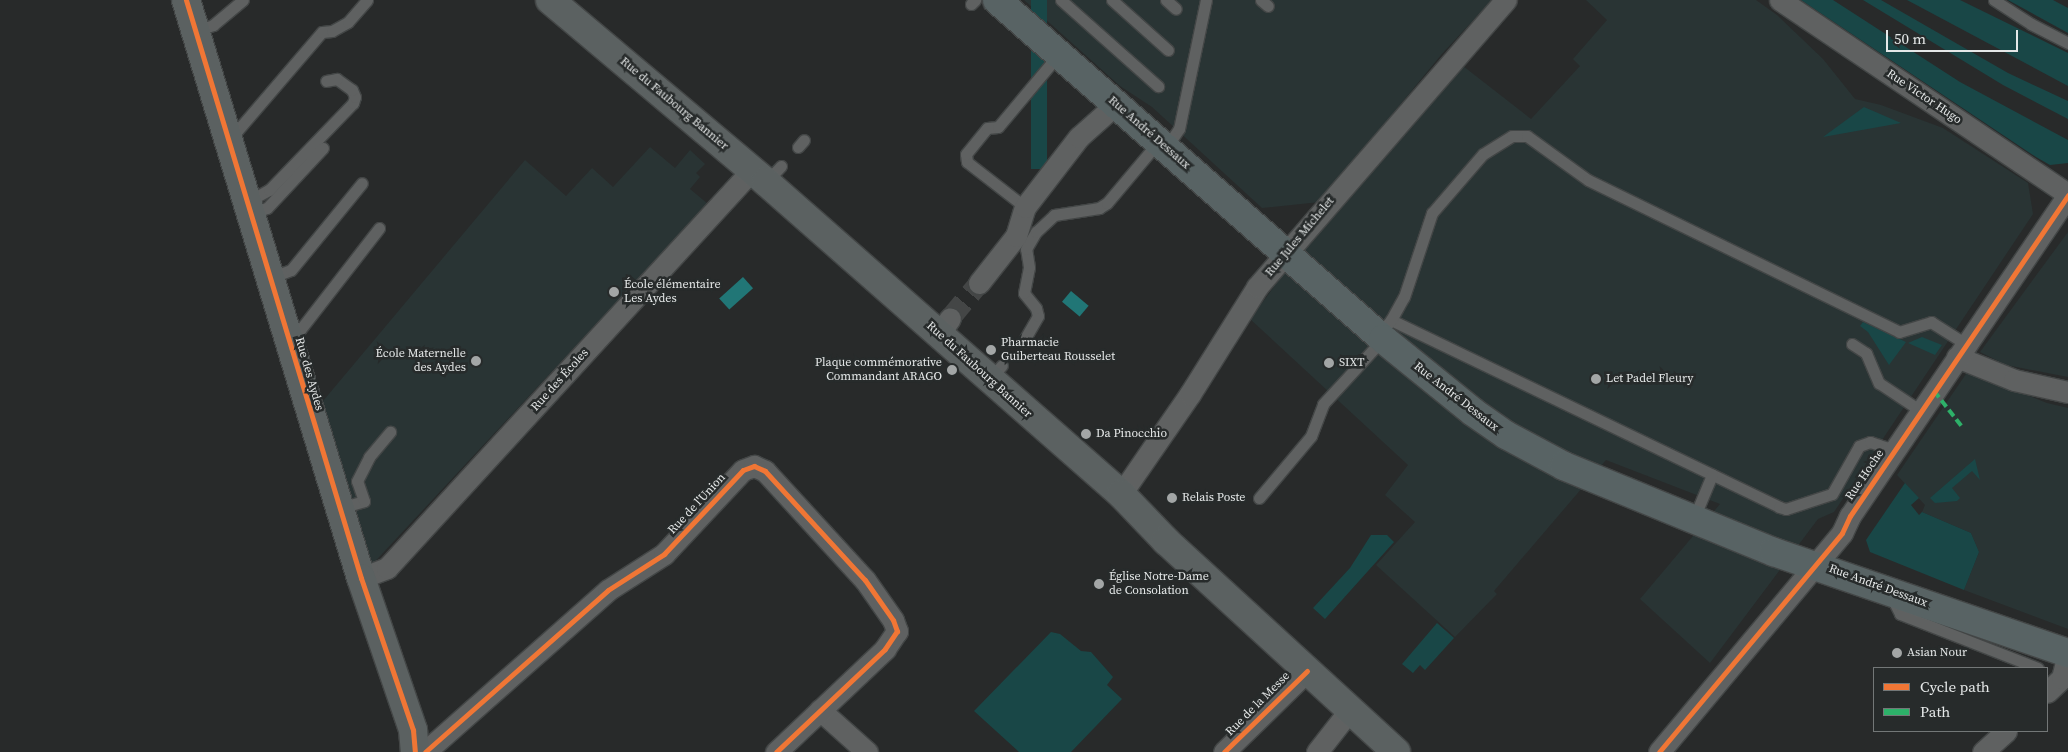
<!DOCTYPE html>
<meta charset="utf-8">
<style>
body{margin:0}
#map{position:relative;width:2068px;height:752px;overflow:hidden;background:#282a2a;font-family:"Source Serif 4",serif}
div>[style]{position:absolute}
.built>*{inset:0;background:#293434}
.green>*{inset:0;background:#194747;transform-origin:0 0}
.water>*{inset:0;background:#217676;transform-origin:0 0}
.street-tunnel>*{height:21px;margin-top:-10.5px;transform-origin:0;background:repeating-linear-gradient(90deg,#444646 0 21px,transparent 0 32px)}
.roads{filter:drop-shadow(1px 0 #434646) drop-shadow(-1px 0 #434646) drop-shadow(0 1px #434646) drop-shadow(0 -1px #434646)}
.lane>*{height:11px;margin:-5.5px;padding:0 5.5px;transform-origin:5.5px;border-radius:5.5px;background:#5f6161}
.street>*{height:21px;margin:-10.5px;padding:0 10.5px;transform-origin:10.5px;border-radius:10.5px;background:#5f6161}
.secondary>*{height:28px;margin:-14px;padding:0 14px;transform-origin:14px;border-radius:14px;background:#5b6161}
.primary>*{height:28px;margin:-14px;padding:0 14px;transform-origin:14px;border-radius:14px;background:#586364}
.quiet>*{height:4px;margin-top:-2px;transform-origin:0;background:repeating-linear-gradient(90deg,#2db169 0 8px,transparent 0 12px)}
.cycleway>*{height:5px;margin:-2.5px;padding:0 2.5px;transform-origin:2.5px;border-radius:2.5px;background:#f07635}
.dots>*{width:14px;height:14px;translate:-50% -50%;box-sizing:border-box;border:2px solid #272b2b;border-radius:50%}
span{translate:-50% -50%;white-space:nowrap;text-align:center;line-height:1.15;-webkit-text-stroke:5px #272b2b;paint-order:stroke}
.street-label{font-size:12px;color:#e5e8e8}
.poi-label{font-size:12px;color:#e5e8e8}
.left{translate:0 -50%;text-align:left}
.right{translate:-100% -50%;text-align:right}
.legend{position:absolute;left:1873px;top:667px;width:175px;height:65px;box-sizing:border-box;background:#272b2b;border:1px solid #737777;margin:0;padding:6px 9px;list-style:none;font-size:15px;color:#e5e8e8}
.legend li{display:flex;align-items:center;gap:10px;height:25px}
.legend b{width:25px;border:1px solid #737777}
.scale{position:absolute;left:1886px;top:30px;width:132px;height:22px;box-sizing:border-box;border:2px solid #e5e8e8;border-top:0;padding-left:6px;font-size:15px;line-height:18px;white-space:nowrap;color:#e5e8e8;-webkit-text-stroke:4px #272b2b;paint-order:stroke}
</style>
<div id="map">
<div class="built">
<div style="clip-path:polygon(1024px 0,1492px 0,1441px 55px,1320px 202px,1262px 208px,1152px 107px,1120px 86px)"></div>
<div style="clip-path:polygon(1586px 0,1756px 0,1777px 15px,1823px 59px,1855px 99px,1881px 105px,1943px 128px,2028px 183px,2033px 214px,1834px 512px,1818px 519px,1710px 663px,1640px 599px,1720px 504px,1606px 460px,1494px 591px,1497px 594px,1455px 637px,1376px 565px,1415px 522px,1385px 495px,1408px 465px,1250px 319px,1311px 237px,1463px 66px,1531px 119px,1580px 66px,1573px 59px,1607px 20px)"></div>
<div style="clip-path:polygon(650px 147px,675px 168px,690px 150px,705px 164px,696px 173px,700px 177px,690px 189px,708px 204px,368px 569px,318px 407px,525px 160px,566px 196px,592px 168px,613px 187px)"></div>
<div style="clip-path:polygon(2068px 232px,2068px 377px,2006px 365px,1980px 352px)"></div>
<div style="clip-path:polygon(1968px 371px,2047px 403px,2068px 408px,2068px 629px,1964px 590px,1979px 552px,1971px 533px,1922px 512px,1925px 505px,1897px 475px)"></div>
</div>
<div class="green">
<div style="left:1031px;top:0;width:16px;height:169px"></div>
<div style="clip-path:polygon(1801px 0,1833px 0,1960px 82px,2068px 140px,2068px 163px,2050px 165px,2036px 157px)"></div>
<div style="clip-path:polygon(1863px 0,1881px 0,2008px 73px,2068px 101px,2068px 119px,2003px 85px)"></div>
<div style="clip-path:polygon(1907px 0,1960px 0,2068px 53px,2068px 86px)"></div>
<div style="clip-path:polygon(2008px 0,2053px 0,2068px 8px,2068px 33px)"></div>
<div style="clip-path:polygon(1864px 107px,1901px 123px,1823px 137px)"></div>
<div style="clip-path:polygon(1863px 322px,1906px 342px,1889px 365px,1868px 332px,1860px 326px)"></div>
<div style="clip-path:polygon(1922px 337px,1942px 345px,1935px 355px,1908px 343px)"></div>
<div style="clip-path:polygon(1975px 459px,1980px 480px,1972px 471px,1952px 488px,1960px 498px,1957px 501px,1935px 503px,1930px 498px)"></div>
<div style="clip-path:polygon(1905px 483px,1919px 498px,1911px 505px,1919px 515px,1922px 512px,1971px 533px,1979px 552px,1964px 590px,1870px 552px,1866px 540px)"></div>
<div style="clip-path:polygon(1371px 535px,1387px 535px,1394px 542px,1325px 619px,1313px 608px,1350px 568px)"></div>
<div style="clip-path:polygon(1437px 623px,1454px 638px,1425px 670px,1420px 665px,1413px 673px,1402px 664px)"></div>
<div style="clip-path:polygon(1051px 632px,1060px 634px,1081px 651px,1091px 652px,1113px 677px,1107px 685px,1122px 699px,1071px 752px,1019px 752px,974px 711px)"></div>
</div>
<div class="water">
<div style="left:743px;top:277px;width:15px;height:32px;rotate:48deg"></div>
<div style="left:1071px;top:291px;width:23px;height:14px;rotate:40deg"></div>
</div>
<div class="street-tunnel">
<div style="left:950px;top:318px;width:45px;rotate:-50.4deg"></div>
</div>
<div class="roads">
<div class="lane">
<div style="left:1061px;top:0;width:130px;rotate:41.6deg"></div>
<div style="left:1112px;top:0;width:75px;rotate:41.8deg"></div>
<div style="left:1166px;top:0;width:13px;rotate:42deg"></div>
<div style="left:1261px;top:0;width:9px;rotate:41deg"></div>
<div style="left:1994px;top:0;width:44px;rotate:33deg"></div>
<div style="left:2031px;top:24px;width:42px;rotate:27.2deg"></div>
<div style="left:971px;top:4px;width:6px;rotate:-45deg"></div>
<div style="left:195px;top:31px;width:19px;rotate:-18deg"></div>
<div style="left:213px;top:25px;width:39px;rotate:-40deg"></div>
<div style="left:226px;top:133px;width:11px;rotate:-10deg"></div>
<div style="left:237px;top:131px;width:130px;rotate:-49.4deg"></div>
<div style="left:322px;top:32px;width:10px;rotate:-6deg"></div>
<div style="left:332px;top:31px;width:18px;rotate:-29deg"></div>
<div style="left:348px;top:22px;width:29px;rotate:-49deg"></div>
<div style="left:798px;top:147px;width:9px;rotate:-49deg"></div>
<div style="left:1166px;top:148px;width:23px;rotate:-56deg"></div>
<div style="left:1179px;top:129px;width:132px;rotate:-78.2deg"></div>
<div style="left:766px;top:182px;width:22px;rotate:-47deg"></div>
<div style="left:247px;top:202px;width:25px;rotate:-29deg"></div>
<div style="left:269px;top:190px;width:121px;rotate:-46deg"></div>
<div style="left:353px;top:103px;width:6px;rotate:-72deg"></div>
<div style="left:355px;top:97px;width:8px;rotate:-113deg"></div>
<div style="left:352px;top:90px;width:19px;rotate:-144deg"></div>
<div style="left:337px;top:79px;width:11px;rotate:170deg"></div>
<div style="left:1025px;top:207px;width:73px;rotate:-142.2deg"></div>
<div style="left:967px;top:162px;width:8px;rotate:-97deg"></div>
<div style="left:966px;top:154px;width:33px;rotate:-51deg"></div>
<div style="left:987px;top:128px;width:11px;rotate:-5deg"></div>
<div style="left:998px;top:127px;width:95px;rotate:-50.1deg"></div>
<div style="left:251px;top:214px;width:17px;rotate:-21deg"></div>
<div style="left:267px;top:208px;width:82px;rotate:-47deg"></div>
<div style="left:270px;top:278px;width:22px;rotate:-21deg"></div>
<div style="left:291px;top:270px;width:112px;rotate:-50.8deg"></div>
<div style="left:1391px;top:320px;width:431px;rotate:25.7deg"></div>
<div style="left:1779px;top:507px;width:7px;rotate:16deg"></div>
<div style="left:1786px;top:509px;width:48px;rotate:-18.1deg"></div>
<div style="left:1832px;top:494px;width:55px;rotate:-60.6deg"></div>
<div style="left:1859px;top:446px;width:12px;rotate:-20deg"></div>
<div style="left:1870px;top:442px;width:25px;rotate:18deg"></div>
<div style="left:1379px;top:334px;width:18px;rotate:-49deg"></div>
<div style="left:1391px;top:320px;width:26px;rotate:-61deg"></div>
<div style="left:1404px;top:297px;width:89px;rotate:-71.6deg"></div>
<div style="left:1432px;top:213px;width:78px;rotate:-49.2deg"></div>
<div style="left:1483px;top:154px;width:34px;rotate:-32deg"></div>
<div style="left:1512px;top:136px;width:15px"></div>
<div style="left:1527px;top:136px;width:75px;rotate:35.8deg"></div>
<div style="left:1588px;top:180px;width:346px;rotate:26deg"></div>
<div style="left:1899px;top:332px;width:34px;rotate:-17deg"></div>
<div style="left:1931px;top:322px;width:41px;rotate:32.2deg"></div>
<div style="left:288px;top:335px;width:13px;rotate:-23deg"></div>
<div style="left:300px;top:330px;width:129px;rotate:-52.2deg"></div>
<div style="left:1023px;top:342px;width:30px;rotate:-60deg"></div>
<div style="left:1038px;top:316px;width:8px;rotate:-104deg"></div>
<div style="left:1036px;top:308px;width:19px;rotate:-129deg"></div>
<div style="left:1024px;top:293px;width:26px;rotate:-79deg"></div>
<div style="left:1029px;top:267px;width:18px;rotate:-99deg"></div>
<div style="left:1026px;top:249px;width:20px;rotate:-60deg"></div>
<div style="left:1036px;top:232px;width:25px;rotate:-43deg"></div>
<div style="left:1054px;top:215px;width:46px;rotate:-8.8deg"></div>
<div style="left:1099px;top:208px;width:9px;rotate:-32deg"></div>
<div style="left:1107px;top:203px;width:81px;rotate:-50deg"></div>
<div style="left:1852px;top:344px;width:17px;rotate:33deg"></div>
<div style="left:1866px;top:353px;width:33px;rotate:67deg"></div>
<div style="left:1879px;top:383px;width:50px;rotate:33.7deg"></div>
<div style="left:990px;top:379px;width:18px;rotate:-49deg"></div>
<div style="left:1259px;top:498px;width:81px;rotate:-50deg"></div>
<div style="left:1311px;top:436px;width:34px;rotate:-69deg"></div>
<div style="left:1323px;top:404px;width:88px;rotate:-47.3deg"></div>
<div style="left:340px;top:508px;width:25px;rotate:-16deg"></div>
<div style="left:364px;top:501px;width:21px;rotate:-109deg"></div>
<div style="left:357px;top:481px;width:27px;rotate:-63deg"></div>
<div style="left:369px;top:457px;width:33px;rotate:-50deg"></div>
<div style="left:1694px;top:518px;width:47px;rotate:-67.3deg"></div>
<div style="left:1891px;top:596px;width:20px;rotate:63deg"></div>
<div style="left:1900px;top:614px;width:148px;rotate:21.4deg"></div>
</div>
<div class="street">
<div style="left:1780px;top:0;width:347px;rotate:34deg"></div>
<div style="left:979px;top:283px;width:60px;rotate:-51.8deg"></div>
<div style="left:1016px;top:236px;width:30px;rotate:-73deg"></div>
<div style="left:1025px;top:207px;width:88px;rotate:-52.4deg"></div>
<div style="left:1079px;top:137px;width:50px;rotate:-41.7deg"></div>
<div style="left:939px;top:334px;width:19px;rotate:-55deg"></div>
<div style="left:1957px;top:357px;width:61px;rotate:22deg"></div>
<div style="left:2014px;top:380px;width:55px;rotate:12.5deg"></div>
<div style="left:1121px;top:494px;width:121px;rotate:-55.4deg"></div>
<div style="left:1190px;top:394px;width:126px;rotate:-57.9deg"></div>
<div style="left:1257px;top:287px;width:380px;rotate:-49.1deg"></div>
<div style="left:361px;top:578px;width:28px;rotate:-21deg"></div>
<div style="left:387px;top:568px;width:540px;rotate:-47.48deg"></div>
<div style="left:2047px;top:692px;width:21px;rotate:-43deg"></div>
<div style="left:2062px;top:678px;width:25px;rotate:-76deg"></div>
<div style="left:820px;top:710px;width:63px;rotate:41.8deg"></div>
<div style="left:425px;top:752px;width:244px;rotate:-41.5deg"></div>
<div style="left:608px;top:590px;width:67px;rotate:-32.7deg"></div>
<div style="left:664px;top:554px;width:115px;rotate:-46.8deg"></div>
<div style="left:743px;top:470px;width:12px;rotate:-20deg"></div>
<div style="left:754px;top:466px;width:12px;rotate:24deg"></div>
<div style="left:765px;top:471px;width:148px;rotate:47.5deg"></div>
<div style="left:865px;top:580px;width:49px;rotate:55deg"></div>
<div style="left:893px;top:620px;width:12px;rotate:70deg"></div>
<div style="left:897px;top:631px;width:22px;rotate:124deg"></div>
<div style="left:885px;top:649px;width:150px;rotate:136.6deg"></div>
<div style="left:1224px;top:752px;width:116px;rotate:-44.3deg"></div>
<div style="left:1317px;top:752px;width:52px;rotate:-52deg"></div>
<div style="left:1659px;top:752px;width:285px;rotate:-50.1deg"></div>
<div style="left:1842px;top:533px;width:19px;rotate:-65deg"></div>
<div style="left:1850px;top:516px;width:388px;rotate:-55.8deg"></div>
<div style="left:1983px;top:752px;width:31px;rotate:-42deg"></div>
</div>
<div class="secondary">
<div style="left:186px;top:0;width:604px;rotate:73.16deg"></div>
<div style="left:361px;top:578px;width:161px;rotate:71.1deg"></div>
<div style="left:413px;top:730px;width:22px;rotate:85deg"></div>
<div style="left:550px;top:0;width:282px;rotate:40.1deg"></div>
<div style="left:766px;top:182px;width:473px;rotate:41.3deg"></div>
<div style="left:1121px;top:494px;width:65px;rotate:46.2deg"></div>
<div style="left:1166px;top:541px;width:312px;rotate:42.5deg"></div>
</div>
<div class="primary">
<div style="left:997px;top:0;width:514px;rotate:41.29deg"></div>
<div style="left:1383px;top:339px;width:116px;rotate:39deg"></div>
<div style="left:1473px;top:412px;width:40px;rotate:34.9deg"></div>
<div style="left:1506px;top:435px;width:66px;rotate:28.1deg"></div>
<div style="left:1564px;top:466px;width:227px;rotate:22.3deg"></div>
<div style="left:1774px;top:552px;width:311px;rotate:19deg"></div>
</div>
</div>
<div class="quiet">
<div style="left:1934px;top:391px;width:47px;rotate:51.9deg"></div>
</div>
<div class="cycleway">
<div style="left:186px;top:0;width:604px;rotate:73.16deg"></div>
<div style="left:361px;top:578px;width:161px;rotate:71.1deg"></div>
<div style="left:413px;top:730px;width:22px;rotate:85deg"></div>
<div style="left:425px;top:752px;width:244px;rotate:-41.5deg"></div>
<div style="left:608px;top:590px;width:67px;rotate:-32.7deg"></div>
<div style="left:664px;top:554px;width:115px;rotate:-46.8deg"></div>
<div style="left:743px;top:470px;width:12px;rotate:-20deg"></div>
<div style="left:754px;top:466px;width:12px;rotate:24deg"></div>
<div style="left:765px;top:471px;width:148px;rotate:47.5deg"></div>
<div style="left:865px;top:580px;width:49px;rotate:55deg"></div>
<div style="left:893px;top:620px;width:12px;rotate:70deg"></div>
<div style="left:897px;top:631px;width:22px;rotate:124deg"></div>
<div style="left:885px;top:649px;width:150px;rotate:136.6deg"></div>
<div style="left:1224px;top:752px;width:116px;rotate:-44.3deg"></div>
<div style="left:1659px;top:752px;width:285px;rotate:-50.1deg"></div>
<div style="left:1842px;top:533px;width:19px;rotate:-65deg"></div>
<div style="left:1850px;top:516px;width:388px;rotate:-55.8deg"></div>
</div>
<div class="dots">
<div style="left:614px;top:292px;background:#a3a6a6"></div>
<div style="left:991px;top:350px;background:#a3a6a6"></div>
<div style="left:476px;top:361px;background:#a3a6a6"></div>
<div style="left:1329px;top:363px;background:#a3a6a6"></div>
<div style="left:952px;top:370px;background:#a3a6a6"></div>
<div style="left:1596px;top:379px;background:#a3a6a6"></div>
<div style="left:1086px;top:434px;background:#a3a6a6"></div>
<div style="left:1172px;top:498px;background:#a3a6a6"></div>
<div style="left:1099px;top:584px;background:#a3a6a6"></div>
<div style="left:1897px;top:653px;background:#a3a6a6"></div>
</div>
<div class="street-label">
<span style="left:1924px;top:97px;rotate:34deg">Rue Victor Hugo</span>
<span style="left:674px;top:104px;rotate:40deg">Rue du Faubourg Bannier</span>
<span style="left:1149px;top:133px;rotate:41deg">Rue André Dessaux</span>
<span style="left:1300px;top:237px;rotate:-50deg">Rue Jules Michelet</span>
<span style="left:979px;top:370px;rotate:42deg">Rue du Faubourg Bannier</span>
<span style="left:309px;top:374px;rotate:74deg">Rue des Aydes</span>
<span style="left:560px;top:380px;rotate:-48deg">Rue des Écoles</span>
<span style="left:1456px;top:397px;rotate:38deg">Rue André Dessaux</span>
<span style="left:1865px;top:475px;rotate:-56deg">Rue Hoche</span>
<span style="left:697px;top:504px;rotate:-47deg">Rue de l'Union</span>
<span style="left:1878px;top:586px;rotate:20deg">Rue André Dessaux</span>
<span style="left:1258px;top:704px;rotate:-45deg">Rue de la Messe</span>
</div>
<div class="poi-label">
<span class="left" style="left:624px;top:292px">École élémentaire<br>Les Aydes</span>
<span class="left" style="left:1001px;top:350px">Pharmacie<br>Guiberteau Rousselet</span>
<span class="right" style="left:466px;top:361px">École Maternelle<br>des Aydes</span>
<span class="right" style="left:942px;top:370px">Plaque commémorative<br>Commandant ARAGO</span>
<span class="left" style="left:1339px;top:363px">SIXT</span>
<span class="left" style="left:1606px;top:379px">Let Padel Fleury</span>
<span class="left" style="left:1096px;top:434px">Da Pinocchio</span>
<span class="left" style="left:1182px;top:498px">Relais Poste</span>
<span class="left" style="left:1109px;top:584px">Église Notre-Dame<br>de Consolation</span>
<span class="left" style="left:1907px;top:653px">Asian Nour</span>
</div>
<ul class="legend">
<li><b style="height:6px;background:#f07635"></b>Cycle path</li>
<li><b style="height:6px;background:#2db169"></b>Path</li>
</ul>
<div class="scale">50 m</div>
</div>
